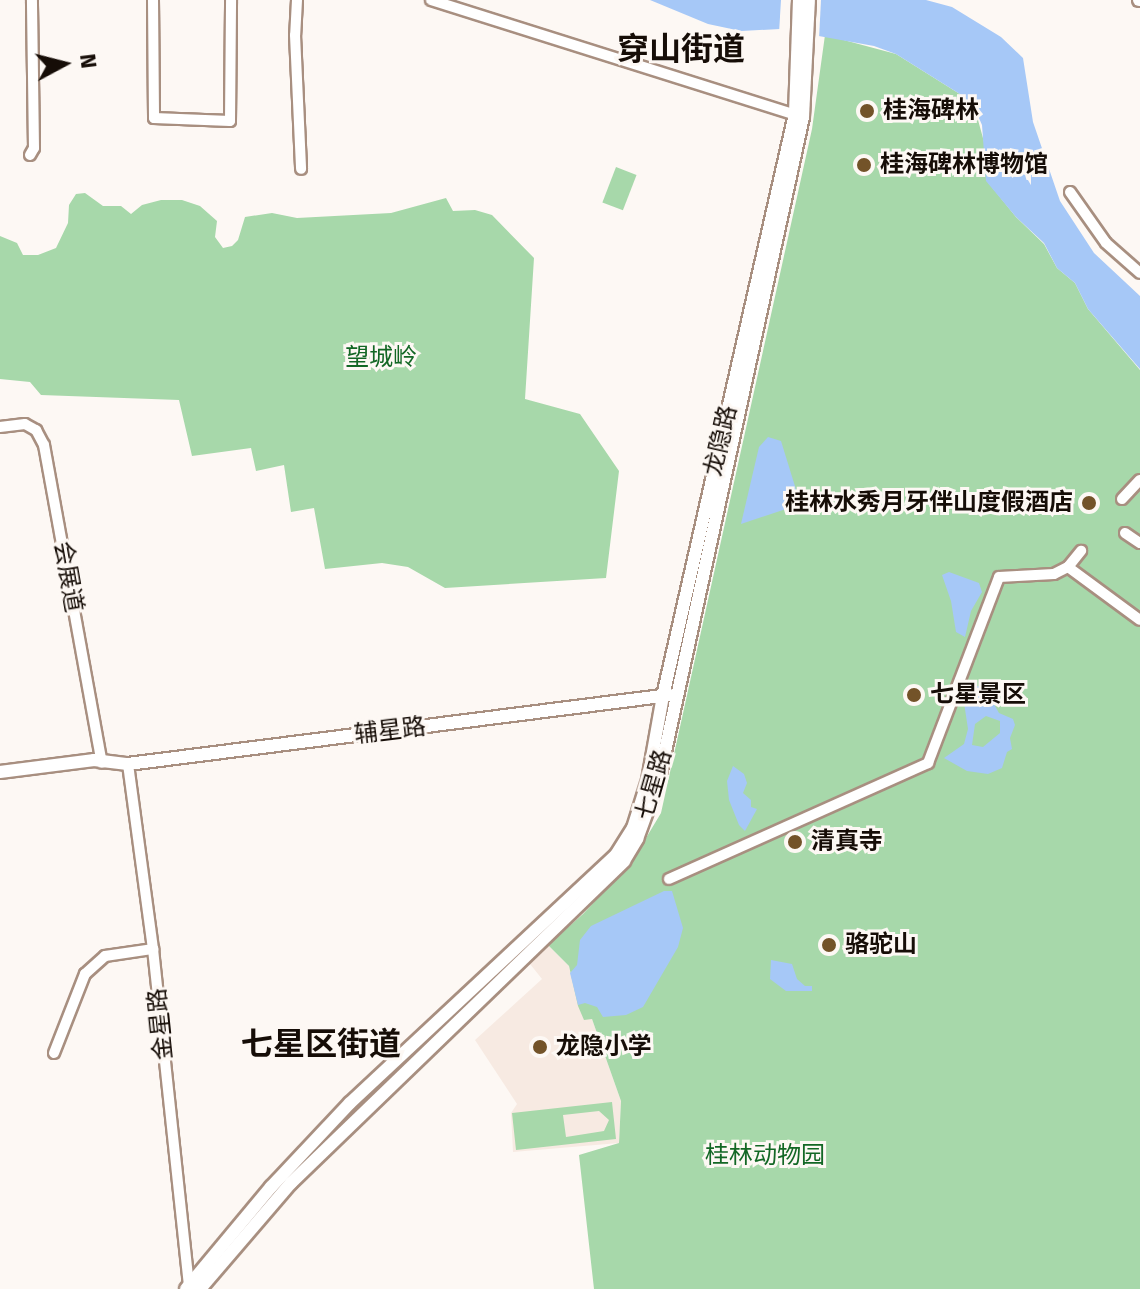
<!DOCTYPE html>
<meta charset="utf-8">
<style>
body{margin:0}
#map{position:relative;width:1140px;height:1289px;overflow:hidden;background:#fdf8f4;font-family:"Fira Sans","Noto Sans SC",sans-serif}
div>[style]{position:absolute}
.built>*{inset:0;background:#f7eae2}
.green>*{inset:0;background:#a7d8aa;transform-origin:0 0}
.water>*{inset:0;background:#a6c8f7}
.pier>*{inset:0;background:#fdf8f4}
.roads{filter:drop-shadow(2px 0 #a88f80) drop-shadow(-2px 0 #a88f80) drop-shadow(0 2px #a88f80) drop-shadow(0 -2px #a88f80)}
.minor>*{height:10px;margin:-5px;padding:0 5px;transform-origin:5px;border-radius:5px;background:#fff}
.major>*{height:12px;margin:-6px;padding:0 6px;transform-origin:6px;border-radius:6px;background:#fff}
.dots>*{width:22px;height:22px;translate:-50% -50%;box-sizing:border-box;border:4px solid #fdf8f4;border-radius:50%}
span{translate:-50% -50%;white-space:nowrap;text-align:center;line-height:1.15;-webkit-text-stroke:6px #fdf8f4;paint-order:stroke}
.poi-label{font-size:24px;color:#160d07;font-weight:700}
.left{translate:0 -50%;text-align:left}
.right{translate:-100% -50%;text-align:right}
.park-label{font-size:24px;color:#136725}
.street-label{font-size:24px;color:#160d07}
.district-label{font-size:32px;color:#160d07;font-weight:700}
.north{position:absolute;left:24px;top:24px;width:80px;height:80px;-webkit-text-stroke:6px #fdf8f4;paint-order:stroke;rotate:83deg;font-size:22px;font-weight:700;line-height:32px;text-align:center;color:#160d07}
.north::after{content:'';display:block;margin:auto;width:28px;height:36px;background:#160d07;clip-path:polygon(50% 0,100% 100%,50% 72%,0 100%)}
</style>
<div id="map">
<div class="built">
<div style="clip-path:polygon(548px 945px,569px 966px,578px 1005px,592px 1019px,621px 1101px,619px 1143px,513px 1152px,511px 1113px,517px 1104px,475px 1040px,542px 979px,530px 964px)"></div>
</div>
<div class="green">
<div style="clip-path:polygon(825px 35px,896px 54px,963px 96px,975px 109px,986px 149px,987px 181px,1016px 217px,1044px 244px,1057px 268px,1075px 283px,1088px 309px,1140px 370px,1140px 1289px,594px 1289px,579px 1155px,619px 1143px,621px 1101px,592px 1019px,584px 1020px,578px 1006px,569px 966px,548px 945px,583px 914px,631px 863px,661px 813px,812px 129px)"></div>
<div style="left:616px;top:167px;width:22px;height:38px;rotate:21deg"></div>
<div style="clip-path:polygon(85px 193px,103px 206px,121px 206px,131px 214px,142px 205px,161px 200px,182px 200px,200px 206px,217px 221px,215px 237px,223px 248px,232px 246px,238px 240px,245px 217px,272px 213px,297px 218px,391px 213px,446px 198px,453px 211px,475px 210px,492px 215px,534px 258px,525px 399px,580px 414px,619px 471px,606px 578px,445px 588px,408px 567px,382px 563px,325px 569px,314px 508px,291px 512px,284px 465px,256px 471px,251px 448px,192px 456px,179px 400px,41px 395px,30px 382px,0 379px,0 236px,17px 243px,23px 255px,38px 255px,56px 248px,68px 223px,69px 205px,76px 194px)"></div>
<div style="clip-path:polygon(evenodd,612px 1102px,616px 1139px,516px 1150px,512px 1113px,612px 1102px,599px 1111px,609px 1120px,604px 1131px,566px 1137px,563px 1115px,599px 1111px)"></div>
</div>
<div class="water">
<div style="clip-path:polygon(650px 0,926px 0,952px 7px,1001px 37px,1023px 58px,1033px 122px,1060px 201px,1094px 253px,1140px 296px,1140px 369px,1088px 309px,1075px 283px,1057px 268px,1044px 243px,1016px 217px,986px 181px,982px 125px,975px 109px,963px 96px,896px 54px,874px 46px,780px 29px,741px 31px,708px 24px)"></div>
<div style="clip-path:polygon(768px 437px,781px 441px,798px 496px,795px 506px,741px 524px,759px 447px)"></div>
<div style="clip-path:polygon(949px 572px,979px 583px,982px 592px,971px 611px,965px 637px,956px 632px,951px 601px,942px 575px)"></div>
<div style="clip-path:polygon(evenodd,970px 685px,984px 687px,999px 713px,1013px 719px,1015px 725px,1010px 738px,1012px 749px,1007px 752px,1002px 768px,988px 774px,967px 771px,944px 758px,964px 744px,968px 729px,963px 696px,966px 687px,970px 685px,986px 716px,1000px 721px,1000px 733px,983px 747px,972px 745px,975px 724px,986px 716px)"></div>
<div style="clip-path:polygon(733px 766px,744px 774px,747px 783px,743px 793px,751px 800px,751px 807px,757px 809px,745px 831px,739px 825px,729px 800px,727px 781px)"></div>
<div style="clip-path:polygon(664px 891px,672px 891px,683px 928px,678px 947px,643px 1007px,626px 1015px,603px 1017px,597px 1007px,585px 1003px,578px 1005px,570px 973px,577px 965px,580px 940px,591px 926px)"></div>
<div style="clip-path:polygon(771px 960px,792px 964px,797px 979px,805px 986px,812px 986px,812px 991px,786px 991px,770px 979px)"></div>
</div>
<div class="pier">
<div style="clip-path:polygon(781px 0,821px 0,819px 39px,779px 33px)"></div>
</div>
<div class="roads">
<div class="minor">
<div style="left:153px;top:0;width:118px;rotate:89.5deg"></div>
<div style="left:154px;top:118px;width:76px;rotate:2.3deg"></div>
<div style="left:230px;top:121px;width:121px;rotate:-89.5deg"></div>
<div style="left:297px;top:0;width:35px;rotate:93deg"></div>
<div style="left:295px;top:35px;width:134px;rotate:87.4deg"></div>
<div style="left:431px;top:0;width:386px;rotate:17.5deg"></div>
<div style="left:30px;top:155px;width:8px;rotate:-60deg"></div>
<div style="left:34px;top:148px;width:148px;rotate:-90.8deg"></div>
<div style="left:1070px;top:192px;width:62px;rotate:54.8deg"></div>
<div style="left:1106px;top:243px;width:45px;rotate:41.4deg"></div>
<div style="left:0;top:427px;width:25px;rotate:-7deg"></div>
<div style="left:25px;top:424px;width:13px;rotate:29deg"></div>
<div style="left:36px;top:430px;width:17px;rotate:62deg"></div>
<div style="left:44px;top:445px;width:323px;rotate:79.7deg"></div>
<div style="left:1122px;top:499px;width:26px;rotate:-47deg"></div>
<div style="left:1125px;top:533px;width:18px;rotate:34deg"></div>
<div style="left:1068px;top:567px;width:89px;rotate:36.4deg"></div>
<div style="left:128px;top:764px;width:187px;rotate:82.3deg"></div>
<div style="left:153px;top:949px;width:338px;rotate:83.9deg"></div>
<div style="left:189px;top:1285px;width:6px;rotate:45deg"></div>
<div style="left:669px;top:879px;width:284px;rotate:-24.1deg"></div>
<div style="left:928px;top:763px;width:199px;rotate:-69.1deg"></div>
<div style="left:999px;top:577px;width:55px;rotate:-3.1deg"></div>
<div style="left:1054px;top:574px;width:16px;rotate:-27deg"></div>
<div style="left:1068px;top:567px;width:21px;rotate:-51deg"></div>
<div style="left:54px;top:1053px;width:85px;rotate:-68.6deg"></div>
<div style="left:85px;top:974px;width:27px;rotate:-42deg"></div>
<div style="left:105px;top:956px;width:49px;rotate:-8.3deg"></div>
</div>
<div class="major">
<div style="left:1139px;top:0;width:1px"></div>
<div style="left:0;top:772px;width:95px;rotate:-7.3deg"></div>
<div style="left:94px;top:760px;width:34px;rotate:7deg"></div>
<div style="left:128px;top:764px;width:546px;rotate:-7.26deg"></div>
<div style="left:186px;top:1289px;width:133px;rotate:-50.2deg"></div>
<div style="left:271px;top:1187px;width:115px;rotate:-46.8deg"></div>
<div style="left:350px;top:1103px;width:364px;rotate:-43deg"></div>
<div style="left:616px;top:855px;width:32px;rotate:-58deg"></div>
<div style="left:633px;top:828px;width:50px;rotate:-72.6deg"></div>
<div style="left:648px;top:780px;width:85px;rotate:-79.9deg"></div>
<div style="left:663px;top:696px;width:597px;rotate:-77.22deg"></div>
<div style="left:795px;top:114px;width:114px;rotate:-88deg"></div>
<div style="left:200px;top:1289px;width:140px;rotate:-49.4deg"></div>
<div style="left:291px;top:1183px;width:463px;rotate:-44deg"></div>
<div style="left:624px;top:861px;width:26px;rotate:-59deg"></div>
<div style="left:637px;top:839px;width:64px;rotate:-69.9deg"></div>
<div style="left:659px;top:779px;width:677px;rotate:-77.73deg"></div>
<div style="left:803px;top:117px;width:117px;rotate:-87.1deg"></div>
</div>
</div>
<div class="dots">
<div style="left:867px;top:111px;background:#735329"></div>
<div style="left:864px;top:165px;background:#735329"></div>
<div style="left:1089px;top:503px;background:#735329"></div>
<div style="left:914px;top:695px;background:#735329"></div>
<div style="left:795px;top:842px;background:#735329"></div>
<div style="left:829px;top:945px;background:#735329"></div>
<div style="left:540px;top:1047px;background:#735329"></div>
</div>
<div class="poi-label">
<span class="left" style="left:883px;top:111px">桂海碑林</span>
<span class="left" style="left:880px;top:165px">桂海碑林博物馆</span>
<span class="right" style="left:1073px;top:503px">桂林水秀月牙伴山度假酒店</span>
<span class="left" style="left:930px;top:695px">七星景区</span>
<span class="left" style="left:811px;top:842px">清真寺</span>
<span class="left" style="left:845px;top:945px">骆驼山</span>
<span class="left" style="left:556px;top:1047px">龙隐小学</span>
</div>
<div class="park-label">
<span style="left:381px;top:358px">望城岭</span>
<span style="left:765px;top:1156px">桂林动物园</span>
</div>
<div class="street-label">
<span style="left:721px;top:441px;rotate:-77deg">龙隐路</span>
<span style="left:68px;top:577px;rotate:80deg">会展道</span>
<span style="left:390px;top:731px;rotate:-7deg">辅星路</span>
<span style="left:654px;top:785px;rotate:-74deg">七星路</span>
<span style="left:161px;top:1024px;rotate:-96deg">金星路</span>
</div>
<div class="district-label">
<span style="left:681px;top:49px">穿山街道</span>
<span style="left:321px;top:1044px">七星区街道</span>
</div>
<div class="north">N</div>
</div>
